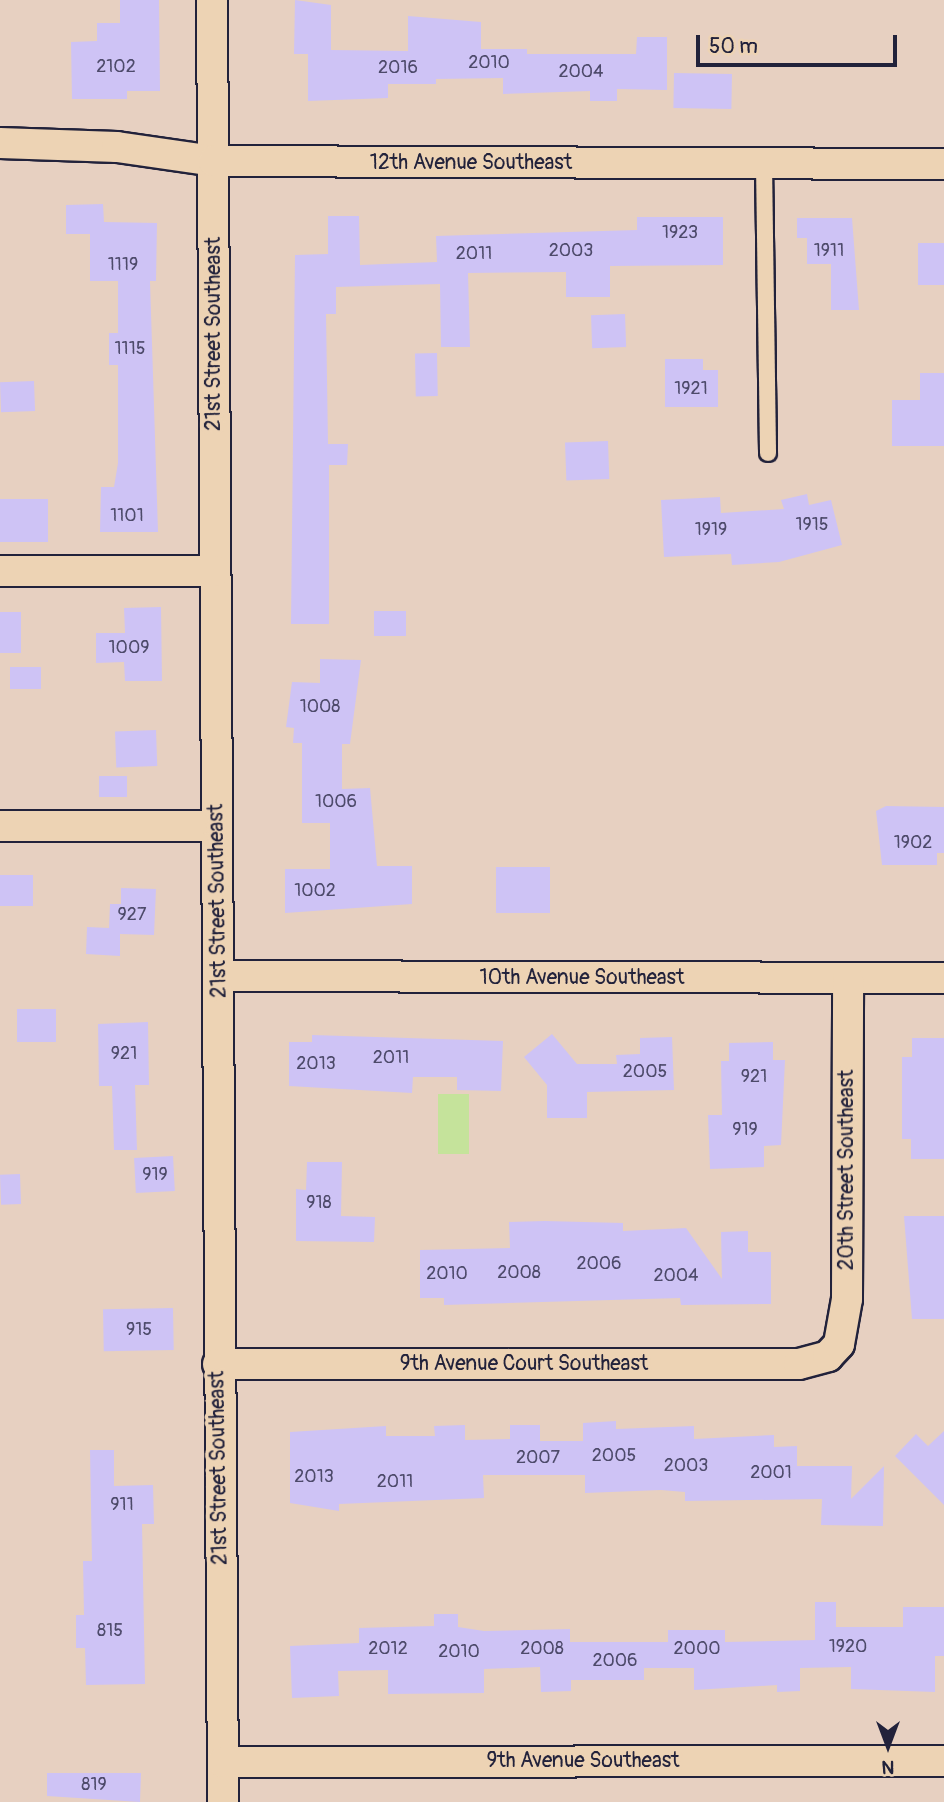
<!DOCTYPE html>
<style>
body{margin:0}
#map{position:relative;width:944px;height:1802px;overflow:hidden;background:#e7d0c1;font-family:Pangolin,sans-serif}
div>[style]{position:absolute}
.green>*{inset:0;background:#c5e39b;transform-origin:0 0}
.building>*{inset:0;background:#cec3f5;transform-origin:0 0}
.roads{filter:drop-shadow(2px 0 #22223b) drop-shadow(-2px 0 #22223b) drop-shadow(0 2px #22223b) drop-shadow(0 -2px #22223b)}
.lane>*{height:16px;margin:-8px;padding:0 8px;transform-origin:8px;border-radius:8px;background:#edd3b4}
.street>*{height:30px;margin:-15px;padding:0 15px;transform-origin:15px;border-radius:15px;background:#edd3b4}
span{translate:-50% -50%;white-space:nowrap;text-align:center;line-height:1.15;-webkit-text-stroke:7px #edd3b4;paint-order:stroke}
.number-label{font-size:18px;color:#4d4a6a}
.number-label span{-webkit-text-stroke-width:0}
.street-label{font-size:21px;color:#22223b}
.north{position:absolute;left:853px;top:1711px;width:70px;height:70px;-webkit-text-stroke:5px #edd3b4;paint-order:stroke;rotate:180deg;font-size:19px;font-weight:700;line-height:28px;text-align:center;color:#22223b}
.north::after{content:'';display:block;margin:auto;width:24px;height:32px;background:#22223b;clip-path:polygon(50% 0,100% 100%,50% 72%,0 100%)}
.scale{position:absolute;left:696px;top:35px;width:201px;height:32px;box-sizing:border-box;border:4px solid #22223b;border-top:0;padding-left:9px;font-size:21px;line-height:24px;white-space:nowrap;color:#22223b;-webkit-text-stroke:5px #edd3b4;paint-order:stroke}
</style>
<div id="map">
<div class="green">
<div style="left:438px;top:1094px;width:31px;height:60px"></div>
</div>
<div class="building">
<div style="clip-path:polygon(120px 0,159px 0,160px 91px,127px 91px,127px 99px,72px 99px,71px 42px,97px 41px,97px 23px,120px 23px)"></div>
<div style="clip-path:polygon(295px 0,331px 5px,331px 50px,408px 51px,408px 16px,481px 22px,481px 49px,527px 49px,527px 54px,636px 54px,637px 37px,667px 37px,667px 90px,617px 89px,617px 101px,590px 101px,590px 91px,503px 94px,503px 78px,436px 79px,436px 84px,388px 84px,388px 98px,308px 101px,308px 54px,294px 54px)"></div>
<div style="left:674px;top:73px;width:58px;height:35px;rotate:1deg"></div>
<div style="clip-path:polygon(103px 204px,104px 222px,157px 223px,156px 281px,150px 281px,158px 532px,100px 532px,101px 487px,114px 487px,118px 463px,118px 365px,109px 365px,109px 333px,118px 333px,118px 281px,90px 281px,90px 234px,66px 234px,66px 205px)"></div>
<div style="clip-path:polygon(328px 216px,359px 216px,360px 265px,437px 262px,436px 236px,637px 230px,637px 217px,723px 217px,723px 265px,610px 266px,610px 297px,566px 297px,566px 272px,468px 273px,470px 347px,441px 347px,440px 284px,336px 287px,336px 314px,326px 314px,328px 444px,348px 444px,347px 465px,329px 465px,329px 624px,291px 624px,295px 255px,328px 254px)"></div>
<div style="clip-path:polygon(797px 218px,852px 218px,859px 310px,831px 310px,831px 264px,807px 264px,807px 238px,797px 238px)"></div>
<div style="left:918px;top:243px;width:26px;height:42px"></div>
<div style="left:625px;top:314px;width:33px;height:34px;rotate:88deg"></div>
<div style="left:437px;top:353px;width:43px;height:22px;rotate:89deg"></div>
<div style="clip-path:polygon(665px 359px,703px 359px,703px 370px,718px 370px,718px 407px,665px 407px)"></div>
<div style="clip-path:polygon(920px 373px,944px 373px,944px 446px,892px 446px,892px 400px,920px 400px)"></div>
<div style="left:34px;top:381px;width:30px;height:34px;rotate:88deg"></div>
<div style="left:608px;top:441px;width:38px;height:43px;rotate:88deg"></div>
<div style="clip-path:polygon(807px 494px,809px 505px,831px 500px,842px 545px,779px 562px,732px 565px,731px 554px,664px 557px,661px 500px,720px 497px,721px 513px,784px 509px,781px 500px)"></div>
<div style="left:0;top:499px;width:48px;height:43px"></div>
<div style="clip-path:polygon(161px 607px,162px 681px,125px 681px,124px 662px,96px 663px,96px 633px,125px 633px,124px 608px)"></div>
<div style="left:374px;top:611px;width:32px;height:25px"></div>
<div style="left:0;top:612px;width:21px;height:41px"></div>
<div style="clip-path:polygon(320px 659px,361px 660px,350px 744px,342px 744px,342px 789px,370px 788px,377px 866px,412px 866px,412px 904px,285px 913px,285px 869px,330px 869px,330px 823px,302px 823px,302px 743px,293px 743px,294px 728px,286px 727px,292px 682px,320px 683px)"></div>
<div style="left:10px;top:667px;width:31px;height:22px"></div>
<div style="left:156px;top:730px;width:36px;height:41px;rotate:88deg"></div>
<div style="left:99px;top:776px;width:28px;height:21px"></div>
<div style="clip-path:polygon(886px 806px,944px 807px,944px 853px,937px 853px,937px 865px,882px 865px,876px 811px)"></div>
<div style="left:496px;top:867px;width:54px;height:46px"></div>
<div style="left:0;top:875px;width:33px;height:31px"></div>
<div style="clip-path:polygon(121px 888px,156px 889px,154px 935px,120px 934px,120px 956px,86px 954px,87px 927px,109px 928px,110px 904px,121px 904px)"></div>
<div style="left:17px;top:1009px;width:39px;height:33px"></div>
<div style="clip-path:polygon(148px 1022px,149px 1085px,135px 1085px,137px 1150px,114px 1150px,112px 1086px,99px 1086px,98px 1024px)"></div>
<div style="clip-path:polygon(552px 1034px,577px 1064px,617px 1064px,616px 1055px,640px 1054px,640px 1038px,672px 1037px,674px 1090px,587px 1092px,587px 1118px,547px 1118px,547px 1085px,524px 1057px)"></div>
<div style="clip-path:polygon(312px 1035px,503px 1041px,501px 1091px,457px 1090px,457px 1077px,413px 1077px,412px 1093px,289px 1086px,289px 1042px,312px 1042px)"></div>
<div style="clip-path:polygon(912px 1038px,944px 1038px,944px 1159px,911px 1159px,911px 1139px,902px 1139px,902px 1057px,912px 1057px)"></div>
<div style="clip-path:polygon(773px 1042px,773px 1060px,785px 1060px,781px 1145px,764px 1146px,764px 1167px,710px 1169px,708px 1115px,722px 1115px,721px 1061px,729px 1061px,729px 1043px)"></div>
<div style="left:173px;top:1156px;width:35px;height:39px;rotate:87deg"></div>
<div style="clip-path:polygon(307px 1162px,342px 1162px,341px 1216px,375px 1217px,374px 1242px,296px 1241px,296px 1189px,306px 1190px)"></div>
<div style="left:20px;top:1174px;width:30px;height:20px;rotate:88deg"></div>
<div style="clip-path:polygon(904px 1216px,944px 1216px,944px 1319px,912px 1319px)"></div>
<div style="clip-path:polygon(545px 1221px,623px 1223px,623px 1231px,686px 1228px,722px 1279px,721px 1232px,748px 1231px,748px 1252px,771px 1252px,771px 1304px,681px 1305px,680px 1298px,444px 1305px,444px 1298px,420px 1298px,420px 1250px,510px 1248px,509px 1222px)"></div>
<div style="left:173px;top:1308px;width:42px;height:70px;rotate:89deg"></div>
<div style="clip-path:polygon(616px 1421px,616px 1429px,694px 1426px,694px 1439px,774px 1435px,774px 1447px,797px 1446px,797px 1466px,852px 1466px,851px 1499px,884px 1466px,883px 1526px,821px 1525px,822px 1499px,685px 1501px,685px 1492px,661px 1490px,585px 1493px,585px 1475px,483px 1475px,484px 1498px,339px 1504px,339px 1511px,290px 1503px,290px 1432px,386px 1426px,386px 1436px,435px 1436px,434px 1426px,465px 1425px,465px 1440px,510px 1439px,510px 1425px,540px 1425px,540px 1441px,583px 1441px,583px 1423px)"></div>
<div style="clip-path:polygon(944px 1431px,944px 1505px,895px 1456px,916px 1434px,928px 1446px)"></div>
<div style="clip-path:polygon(90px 1450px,114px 1450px,114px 1486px,153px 1485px,154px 1524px,142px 1524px,145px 1684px,86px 1685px,85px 1648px,76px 1648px,76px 1615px,84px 1615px,83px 1561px,92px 1561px)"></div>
<div style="clip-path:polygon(815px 1602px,836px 1602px,836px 1627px,903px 1627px,903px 1607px,944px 1607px,944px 1656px,935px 1656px,935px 1692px,851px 1689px,851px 1667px,800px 1668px,800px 1691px,777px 1692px,777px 1685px,694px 1690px,694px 1668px,644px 1668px,644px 1680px,571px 1680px,571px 1691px,541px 1692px,540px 1667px,484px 1669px,484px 1693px,388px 1694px,388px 1670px,338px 1671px,339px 1696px,292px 1698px,290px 1646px,359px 1643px,359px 1628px,434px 1626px,434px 1614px,458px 1614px,458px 1627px,484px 1631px,570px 1629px,570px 1642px,668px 1642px,668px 1630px,725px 1630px,725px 1642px,815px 1640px)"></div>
<div style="clip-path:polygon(47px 1773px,141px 1773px,140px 1802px,47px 1796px)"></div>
</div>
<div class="roads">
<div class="lane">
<div style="left:764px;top:164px;width:289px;rotate:89.2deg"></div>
</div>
<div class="street">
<div style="left:212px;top:0;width:1802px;rotate:89.65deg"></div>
<div style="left:0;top:143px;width:117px;rotate:2deg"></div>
<div style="left:117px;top:147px;width:98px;rotate:8.2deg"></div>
<div style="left:214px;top:161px;width:730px;rotate:0.24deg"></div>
<div style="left:0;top:571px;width:215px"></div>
<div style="left:0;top:826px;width:216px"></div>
<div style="left:219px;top:976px;width:725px;rotate:0.16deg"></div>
<div style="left:218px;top:1364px;width:581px"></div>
<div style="left:799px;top:1364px;width:30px;rotate:-15deg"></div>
<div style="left:828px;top:1356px;width:16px;rotate:-47deg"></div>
<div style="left:839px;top:1344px;width:46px;rotate:-79.9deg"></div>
<div style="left:847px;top:1299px;width:320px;rotate:-89.8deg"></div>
<div style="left:223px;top:1762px;width:721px;rotate:-0.08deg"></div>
</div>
</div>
<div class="number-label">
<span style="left:489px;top:63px">2010</span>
<span style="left:116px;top:67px">2102</span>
<span style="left:398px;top:68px">2016</span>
<span style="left:581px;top:72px">2004</span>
<span style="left:680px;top:233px">1923</span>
<span style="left:571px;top:251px">2003</span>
<span style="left:829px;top:251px">1911</span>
<span style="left:474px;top:254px">2011</span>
<span style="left:123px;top:265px">1119</span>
<span style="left:130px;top:349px">1115</span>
<span style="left:691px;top:389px">1921</span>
<span style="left:127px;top:516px">1101</span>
<span style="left:812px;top:525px">1915</span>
<span style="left:711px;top:530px">1919</span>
<span style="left:129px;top:648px">1009</span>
<span style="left:320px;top:707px">1008</span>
<span style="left:336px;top:802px">1006</span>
<span style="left:913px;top:843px">1902</span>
<span style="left:315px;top:891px">1002</span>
<span style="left:132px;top:915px">927</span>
<span style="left:124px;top:1054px">921</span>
<span style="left:391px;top:1058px">2011</span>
<span style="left:316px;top:1064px">2013</span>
<span style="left:645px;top:1072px">2005</span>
<span style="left:754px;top:1077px">921</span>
<span style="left:745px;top:1130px">919</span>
<span style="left:155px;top:1175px">919</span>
<span style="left:319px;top:1203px">918</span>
<span style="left:599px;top:1264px">2006</span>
<span style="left:519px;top:1273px">2008</span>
<span style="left:447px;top:1274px">2010</span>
<span style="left:676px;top:1276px">2004</span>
<span style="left:139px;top:1330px">915</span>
<span style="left:614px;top:1456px">2005</span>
<span style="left:538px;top:1458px">2007</span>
<span style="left:686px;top:1466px">2003</span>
<span style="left:771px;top:1473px">2001</span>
<span style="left:314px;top:1477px">2013</span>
<span style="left:395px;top:1482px">2011</span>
<span style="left:122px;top:1505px">911</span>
<span style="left:110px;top:1631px">815</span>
<span style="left:848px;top:1647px">1920</span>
<span style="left:388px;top:1649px">2012</span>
<span style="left:542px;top:1649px">2008</span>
<span style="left:697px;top:1649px">2000</span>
<span style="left:459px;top:1652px">2010</span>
<span style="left:615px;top:1661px">2006</span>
<span style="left:94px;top:1785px">819</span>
</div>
<div class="street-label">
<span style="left:471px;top:163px">12th Avenue Southeast</span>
<span style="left:214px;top:334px;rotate:-90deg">21st Street Southeast</span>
<span style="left:218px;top:901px;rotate:-91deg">21st Street Southeast</span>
<span style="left:582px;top:978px">10th Avenue Southeast</span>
<span style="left:847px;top:1170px;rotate:-90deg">20th Street Southeast</span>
<span style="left:524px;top:1364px">9th Avenue Court Southeast</span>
<span style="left:219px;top:1468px;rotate:-91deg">21st Street Southeast</span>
<span style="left:583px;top:1761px">9th Avenue Southeast</span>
</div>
<div class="north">N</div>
<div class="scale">50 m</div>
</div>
